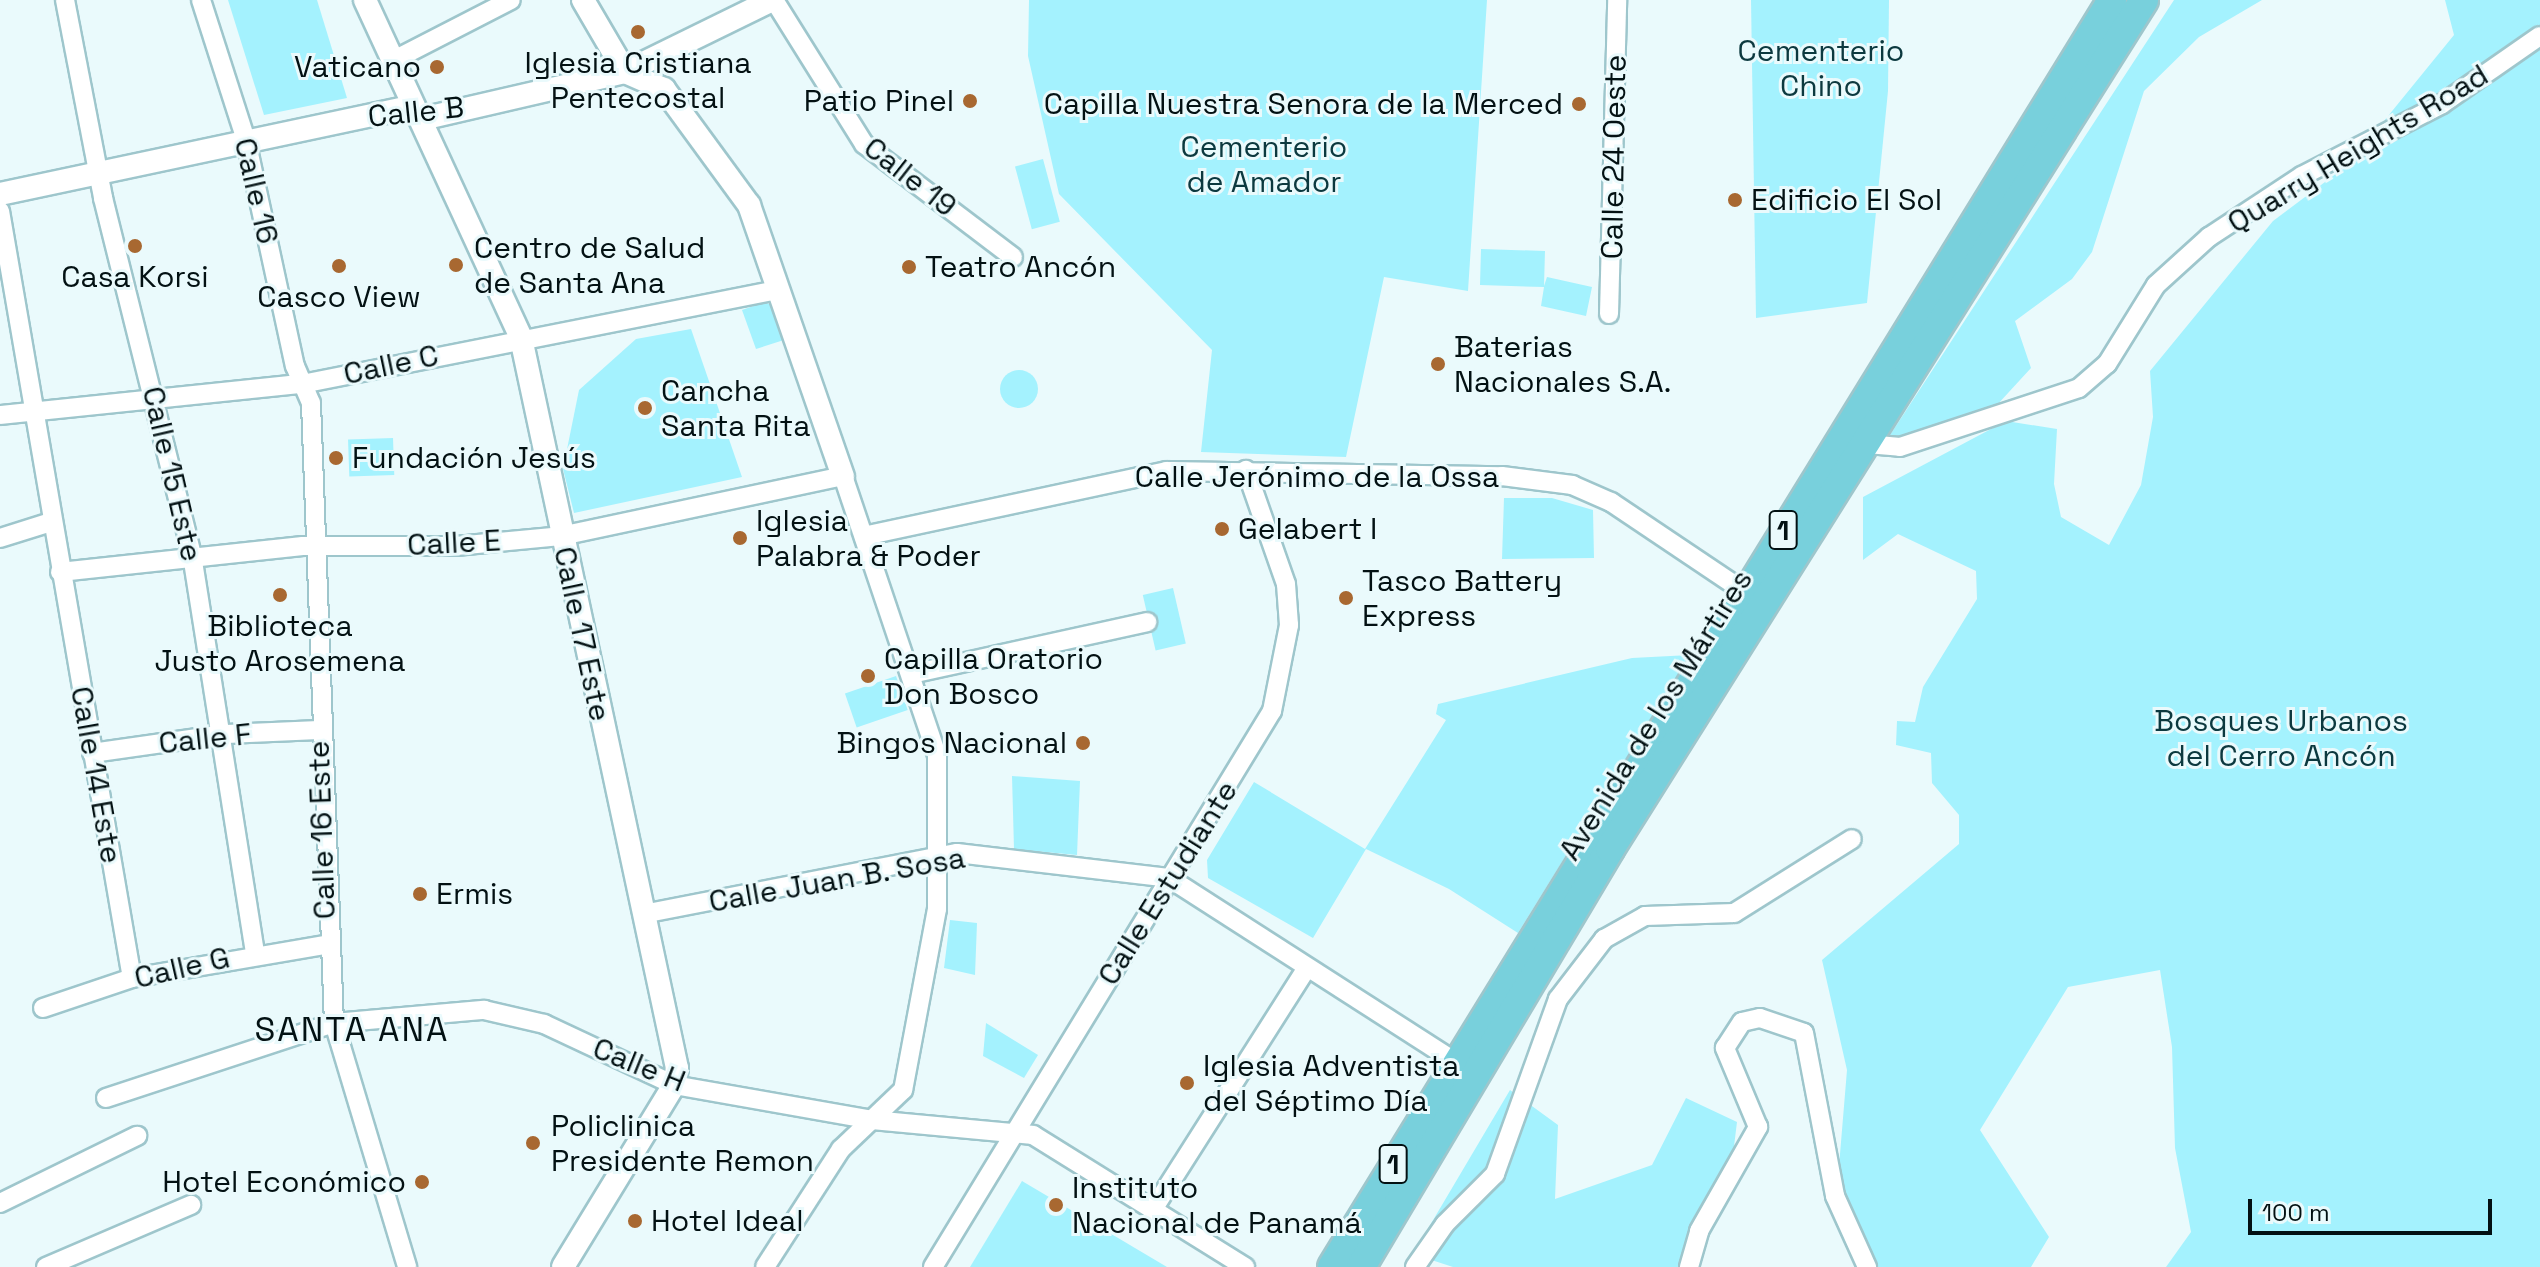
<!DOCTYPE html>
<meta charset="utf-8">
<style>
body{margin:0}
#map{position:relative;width:2540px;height:1267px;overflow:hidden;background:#eafafc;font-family:"Space Grotesk",sans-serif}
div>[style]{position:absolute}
.green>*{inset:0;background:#a4f2fe;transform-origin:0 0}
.round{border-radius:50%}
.roads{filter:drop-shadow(2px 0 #9ec6cc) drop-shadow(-2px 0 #9ec6cc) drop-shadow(0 2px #9ec6cc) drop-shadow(0 -2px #9ec6cc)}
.minor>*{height:18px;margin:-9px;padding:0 9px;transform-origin:9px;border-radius:9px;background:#fff}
.tertiary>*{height:22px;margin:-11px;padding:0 11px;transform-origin:11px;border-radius:11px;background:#fff}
.trunk>*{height:28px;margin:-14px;padding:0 14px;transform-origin:14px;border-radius:14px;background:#78d0dc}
.dots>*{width:22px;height:22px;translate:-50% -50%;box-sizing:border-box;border:4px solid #eafafc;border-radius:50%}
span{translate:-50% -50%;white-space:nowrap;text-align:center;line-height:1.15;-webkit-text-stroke:6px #eafafc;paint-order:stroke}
.shield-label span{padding:2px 6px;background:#eafafc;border:2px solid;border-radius:6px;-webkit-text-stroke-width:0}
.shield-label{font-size:28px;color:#031113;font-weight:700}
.park-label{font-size:30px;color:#0c393f}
.poi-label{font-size:30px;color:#031113}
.right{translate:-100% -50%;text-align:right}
.left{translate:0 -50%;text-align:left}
.street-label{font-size:30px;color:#031113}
.quarter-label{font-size:34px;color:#031113;letter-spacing:2px}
.scale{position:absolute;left:2248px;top:1199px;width:244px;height:36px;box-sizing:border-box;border:4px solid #031113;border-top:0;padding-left:10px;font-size:24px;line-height:28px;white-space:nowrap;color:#031113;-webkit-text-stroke:6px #eafafc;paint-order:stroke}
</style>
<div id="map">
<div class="green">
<i style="clip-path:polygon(228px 0,317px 0,347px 98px,264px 115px)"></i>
<i style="clip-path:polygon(1029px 0,1487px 0,1468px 291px,1384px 277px,1346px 457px,1201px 452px,1212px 350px,1059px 194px,1028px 56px)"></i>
<i style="clip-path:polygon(1751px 0,1889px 0,1888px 91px,1867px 303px,1756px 318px)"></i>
<i style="clip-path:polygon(2174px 0,2262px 0,2199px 37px,2144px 91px,2092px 252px,2072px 279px,2015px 321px,2031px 368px,1997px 405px,1877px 455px)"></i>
<i style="clip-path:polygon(2445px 0,2540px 0,2540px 1267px,2166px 1267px,2191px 1232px,2175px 1148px,2172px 1047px,2160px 970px,2068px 987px,1980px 1130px,2049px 1237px,2031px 1267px,1876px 1267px,1837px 1190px,1847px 1070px,1822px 960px,1959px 844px,1959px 815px,1932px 783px,1931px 753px,1896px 745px,1897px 721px,1915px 722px,1923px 687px,1977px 599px,1976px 571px,1898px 534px,1863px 560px,1863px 497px,2006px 421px,2057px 429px,2054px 484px,2061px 517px,2109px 545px,2141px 485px,2153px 417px,2150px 371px,2273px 221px,2349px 164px,2454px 35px)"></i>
<i style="left:1043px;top:159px;width:65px;height:29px;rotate:75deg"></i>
<i style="clip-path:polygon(1481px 249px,1545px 251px,1544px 286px,1547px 277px,1592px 287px,1586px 316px,1541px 306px,1544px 287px,1480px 285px)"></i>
<i style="clip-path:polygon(765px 302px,775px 307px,787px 339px,756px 349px,742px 310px)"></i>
<i style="clip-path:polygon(691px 329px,742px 477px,574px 513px,563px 469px,579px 390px,636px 339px)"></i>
<i class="round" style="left:1000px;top:370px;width:38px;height:38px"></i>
<i style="left:393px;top:438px;width:37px;height:45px;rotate:88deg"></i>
<i style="clip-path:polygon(1504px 498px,1552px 498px,1593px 510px,1594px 558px,1502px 559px)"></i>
<i style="left:1173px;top:588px;width:57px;height:31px;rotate:77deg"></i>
<i style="clip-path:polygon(1690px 655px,1518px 933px,1449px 889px,1366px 849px,1313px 938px,1208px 878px,1207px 860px,1254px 782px,1365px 849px,1446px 720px,1436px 714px,1438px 704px,1632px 658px)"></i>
<i style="left:896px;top:676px;width:36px;height:54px;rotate:71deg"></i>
<i style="clip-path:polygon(1012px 776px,1080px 781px,1077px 855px,1014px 849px)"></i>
<i style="clip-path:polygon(950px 920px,977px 923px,975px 975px,944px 968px)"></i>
<i style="clip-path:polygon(986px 1023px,1038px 1055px,1024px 1078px,983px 1056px)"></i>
<i style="clip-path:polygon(1510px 1090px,1558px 1125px,1555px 1199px,1652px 1165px,1686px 1098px,1737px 1122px,1730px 1179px,1693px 1249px,1701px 1267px,1453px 1267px,1413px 1254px)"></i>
<i style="clip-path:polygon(1022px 1181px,1167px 1267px,970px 1267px)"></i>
</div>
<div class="roads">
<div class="minor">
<i style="left:65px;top:0;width:202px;rotate:79.1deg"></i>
<i style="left:103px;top:198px;width:368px;rotate:76deg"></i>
<i style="left:192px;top:555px;width:402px;rotate:81deg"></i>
<i style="left:201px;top:0;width:147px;rotate:72.2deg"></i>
<i style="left:246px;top:140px;width:231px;rotate:77.8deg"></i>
<i style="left:295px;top:366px;width:40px;rotate:66.6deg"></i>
<i style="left:311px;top:403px;width:620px;rotate:87.88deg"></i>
<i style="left:334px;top:1023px;width:255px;rotate:73.3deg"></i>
<i style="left:774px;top:0;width:170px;rotate:58deg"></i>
<i style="left:864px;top:144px;width:187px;rotate:37.2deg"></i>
<i style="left:396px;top:59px;width:129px;rotate:-27.2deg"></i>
<i style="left:0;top:211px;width:778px;rotate:80.24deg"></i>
<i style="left:1609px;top:314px;width:314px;rotate:-88.5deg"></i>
<i style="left:0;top:415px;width:304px;rotate:-5.9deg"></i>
<i style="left:302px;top:384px;width:485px;rotate:-11.2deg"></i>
<i style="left:1867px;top:444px;width:33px;rotate:5deg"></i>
<i style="left:1900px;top:447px;width:188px;rotate:-18.2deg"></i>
<i style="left:2079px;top:388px;width:37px;rotate:-41deg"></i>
<i style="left:2107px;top:364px;width:93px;rotate:-58.2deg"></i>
<i style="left:2156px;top:285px;width:72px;rotate:-42.2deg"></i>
<i style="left:2209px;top:237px;width:111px;rotate:-33.3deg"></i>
<i style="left:2302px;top:176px;width:157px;rotate:-27.2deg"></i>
<i style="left:2442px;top:104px;width:119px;rotate:-34.8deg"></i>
<i style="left:864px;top:536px;width:309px;rotate:-12.1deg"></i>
<i style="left:1166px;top:471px;width:336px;rotate:0.9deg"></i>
<i style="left:1502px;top:476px;width:71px;rotate:7.3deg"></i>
<i style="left:1572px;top:485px;width:43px;rotate:23.6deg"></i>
<i style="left:1611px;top:502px;width:161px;rotate:33.9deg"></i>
<i style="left:0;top:538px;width:53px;rotate:-17.4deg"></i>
<i style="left:60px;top:572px;width:244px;rotate:-6.1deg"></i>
<i style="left:303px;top:546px;width:153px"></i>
<i style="left:456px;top:546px;width:105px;rotate:-5.4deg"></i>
<i style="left:561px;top:536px;width:288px;rotate:-12deg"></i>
<i style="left:843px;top:476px;width:294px;rotate:71.4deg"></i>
<i style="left:937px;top:755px;width:154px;rotate:90deg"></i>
<i style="left:937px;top:909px;width:184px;rotate:100.6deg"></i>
<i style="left:903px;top:1090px;width:86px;rotate:136.4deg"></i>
<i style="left:841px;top:1149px;width:140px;rotate:122.8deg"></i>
<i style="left:911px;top:674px;width:242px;rotate:-12.4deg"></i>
<i style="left:92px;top:753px;width:135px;rotate:-8.1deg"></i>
<i style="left:226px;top:734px;width:93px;rotate:-2.5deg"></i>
<i style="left:643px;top:914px;width:320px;rotate:-11deg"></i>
<i style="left:957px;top:853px;width:213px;rotate:6.7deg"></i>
<i style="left:1169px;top:878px;width:341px;rotate:32.7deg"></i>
<i style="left:43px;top:1008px;width:94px;rotate:-18.6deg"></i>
<i style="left:132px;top:978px;width:196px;rotate:-9.7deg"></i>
<i style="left:106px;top:1098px;width:240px;rotate:-18.2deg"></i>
<i style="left:334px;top:1023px;width:151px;rotate:-5deg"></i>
<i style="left:484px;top:1010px;width:62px;rotate:13.1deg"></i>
<i style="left:544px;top:1024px;width:144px;rotate:25.1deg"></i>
<i style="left:674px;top:1085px;width:201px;rotate:10deg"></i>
<i style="left:872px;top:1120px;width:162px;rotate:5.3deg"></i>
<i style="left:1033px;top:1135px;width:250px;rotate:31.9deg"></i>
<i style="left:0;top:1203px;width:153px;rotate:-26.1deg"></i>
<i style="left:1152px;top:1211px;width:287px;rotate:-57.5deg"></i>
<i style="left:46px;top:1267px;width:158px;rotate:-23.2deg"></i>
<i style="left:933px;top:1267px;width:651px;rotate:-58.63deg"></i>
<i style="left:1272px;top:711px;width:88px;rotate:-78.8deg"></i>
<i style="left:1289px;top:625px;width:41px;rotate:-94.2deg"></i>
<i style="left:1286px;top:584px;width:121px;rotate:-109.3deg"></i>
<i style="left:1415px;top:1267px;width:52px;rotate:-55.1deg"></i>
<i style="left:1445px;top:1224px;width:71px;rotate:-45deg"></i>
<i style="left:1495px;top:1174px;width:186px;rotate:-70.2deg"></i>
<i style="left:1558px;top:999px;width:76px;rotate:-52.5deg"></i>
<i style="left:1604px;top:939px;width:47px;rotate:-29.3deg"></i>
<i style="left:1645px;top:916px;width:89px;rotate:-1.9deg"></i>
<i style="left:1734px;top:913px;width:139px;rotate:-32.1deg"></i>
<i style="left:1689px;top:1267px;width:37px;rotate:-74deg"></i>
<i style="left:1699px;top:1231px;width:120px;rotate:-60.4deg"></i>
<i style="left:1758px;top:1127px;width:86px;rotate:-112.7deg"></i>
<i style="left:1725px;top:1048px;width:31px;rotate:-57deg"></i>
<i style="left:1742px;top:1022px;width:18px;rotate:-13deg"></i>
<i style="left:1760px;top:1018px;width:46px;rotate:18.8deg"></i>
<i style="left:1804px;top:1033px;width:166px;rotate:79.2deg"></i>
<i style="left:1835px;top:1196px;width:78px;rotate:65.7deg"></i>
</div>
<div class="tertiary">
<i style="left:365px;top:0;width:372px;rotate:65.2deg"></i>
<i style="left:521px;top:338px;width:746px;rotate:77.94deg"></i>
<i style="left:677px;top:1068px;width:17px;rotate:100deg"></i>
<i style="left:674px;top:1085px;width:213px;rotate:121.4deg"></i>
<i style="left:583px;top:0;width:83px;rotate:59.7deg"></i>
<i style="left:625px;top:72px;width:43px;rotate:23.6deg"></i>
<i style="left:664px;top:89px;width:144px;rotate:53.8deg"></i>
<i style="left:749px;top:205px;width:287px;rotate:70.9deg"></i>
<i style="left:0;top:194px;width:414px;rotate:-12deg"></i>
<i style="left:405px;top:108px;width:23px;rotate:25deg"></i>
<i style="left:426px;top:118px;width:204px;rotate:-13deg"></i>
<i style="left:625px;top:72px;width:164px;rotate:-26.1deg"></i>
</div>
<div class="trunk">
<i style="left:1332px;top:1267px;width:1488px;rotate:-58.38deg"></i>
<i style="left:1361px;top:1267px;width:487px;rotate:-59.2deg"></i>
<i style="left:1610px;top:849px;width:1003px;rotate:-57.83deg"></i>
</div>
</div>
<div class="dots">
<i style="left:638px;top:32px;background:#a86831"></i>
<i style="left:437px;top:67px;background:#a86831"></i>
<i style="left:970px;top:101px;background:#a86831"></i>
<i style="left:1579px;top:104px;background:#a86831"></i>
<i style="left:1735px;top:200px;background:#a86831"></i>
<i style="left:135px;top:246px;background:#a86831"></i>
<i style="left:456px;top:265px;background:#a86831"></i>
<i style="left:339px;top:266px;background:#a86831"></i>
<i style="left:909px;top:267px;background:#a86831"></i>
<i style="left:1438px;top:364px;background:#a86831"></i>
<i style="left:645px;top:408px;background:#a86831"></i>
<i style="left:336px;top:458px;background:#a86831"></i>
<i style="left:1222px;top:529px;background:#a86831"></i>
<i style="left:740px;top:538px;background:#a86831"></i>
<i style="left:280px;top:595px;background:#a86831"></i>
<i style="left:1346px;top:598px;background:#a86831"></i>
<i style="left:868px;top:676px;background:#a86831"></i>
<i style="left:1083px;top:743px;background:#a86831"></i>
<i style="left:420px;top:894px;background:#a86831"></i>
<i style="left:1187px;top:1083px;background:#a86831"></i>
<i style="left:533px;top:1143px;background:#a86831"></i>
<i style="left:422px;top:1182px;background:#a86831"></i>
<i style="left:1056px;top:1205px;background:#a86831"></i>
<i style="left:635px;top:1221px;background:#a86831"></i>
</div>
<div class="shield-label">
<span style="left:1783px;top:530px">1</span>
<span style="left:1393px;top:1164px">1</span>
</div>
<div class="park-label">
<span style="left:1821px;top:68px">Cementerio<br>Chino</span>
<span style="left:1264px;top:164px">Cementerio<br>de Amador</span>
<span style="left:2281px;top:738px">Bosques Urbanos<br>del Cerro Ancón</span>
</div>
<div class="poi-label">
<span style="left:638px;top:80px">Iglesia Cristiana<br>Pentecostal</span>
<span class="right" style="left:421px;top:67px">Vaticano</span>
<span class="right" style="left:954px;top:101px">Patio Pinel</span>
<span class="right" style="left:1563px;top:104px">Capilla Nuestra Senora de la Merced</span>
<span class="left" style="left:1751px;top:200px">Edificio El Sol</span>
<span class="left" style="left:474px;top:265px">Centro de Salud<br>de Santa Ana</span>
<span class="left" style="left:925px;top:267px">Teatro Ancón</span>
<span style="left:135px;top:277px">Casa Korsi</span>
<span style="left:339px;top:297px">Casco View</span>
<span class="left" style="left:1454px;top:364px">Baterias<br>Nacionales S.A.</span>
<span class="left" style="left:661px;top:408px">Cancha<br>Santa Rita</span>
<span class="left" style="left:352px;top:458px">Fundación Jesús</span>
<span class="left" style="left:756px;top:538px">Iglesia<br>Palabra &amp; Poder</span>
<span class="left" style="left:1238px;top:529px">Gelabert I</span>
<span class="left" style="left:1362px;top:598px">Tasco Battery<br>Express</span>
<span style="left:280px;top:643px">Biblioteca<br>Justo Arosemena</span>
<span class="left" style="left:884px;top:676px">Capilla Oratorio<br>Don Bosco</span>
<span class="right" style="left:1067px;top:743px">Bingos Nacional</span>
<span class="left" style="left:436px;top:894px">Ermis</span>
<span class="left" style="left:1203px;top:1083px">Iglesia Adventista<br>del Séptimo Día</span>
<span class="left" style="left:551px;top:1143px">Policlinica<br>Presidente Remon</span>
<span class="right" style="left:406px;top:1182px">Hotel Económico</span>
<span class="left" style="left:1072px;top:1205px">Instituto<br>Nacional de Panamá</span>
<span class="left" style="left:651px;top:1221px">Hotel Ideal</span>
</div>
<div class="street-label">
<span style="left:416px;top:112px;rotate:-6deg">Calle B</span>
<span style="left:2358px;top:149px;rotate:-31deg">Quarry Heights Road</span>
<span style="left:1614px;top:157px;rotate:-89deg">Calle 24 Oeste</span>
<span style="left:910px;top:177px;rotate:38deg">Calle 19</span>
<span style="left:256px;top:191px;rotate:77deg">Calle 16</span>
<span style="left:391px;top:365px;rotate:-12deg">Calle C</span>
<span style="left:172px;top:474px;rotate:77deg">Calle 15 Este</span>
<span style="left:1317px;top:477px">Calle Jerónimo de la Ossa</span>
<span style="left:454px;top:543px;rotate:-3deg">Calle E</span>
<span style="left:582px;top:634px;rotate:78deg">Calle 17 Este</span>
<span style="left:1656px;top:715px;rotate:-58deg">Avenida de los Mártires</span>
<span style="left:205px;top:739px;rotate:-6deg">Calle F</span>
<span style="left:96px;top:775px;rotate:80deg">Calle 14 Este</span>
<span style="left:322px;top:830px;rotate:-92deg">Calle 16 Este</span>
<span style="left:837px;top:880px;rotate:-10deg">Calle Juan B. Sosa</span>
<span style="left:1168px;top:883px;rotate:-58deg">Calle Estudiante</span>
<span style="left:182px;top:968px;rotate:-13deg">Calle G</span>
<span style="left:639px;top:1065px;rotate:22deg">Calle H</span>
</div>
<div class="quarter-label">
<span style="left:352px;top:1030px">SANTA ANA</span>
</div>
<div class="scale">100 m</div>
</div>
